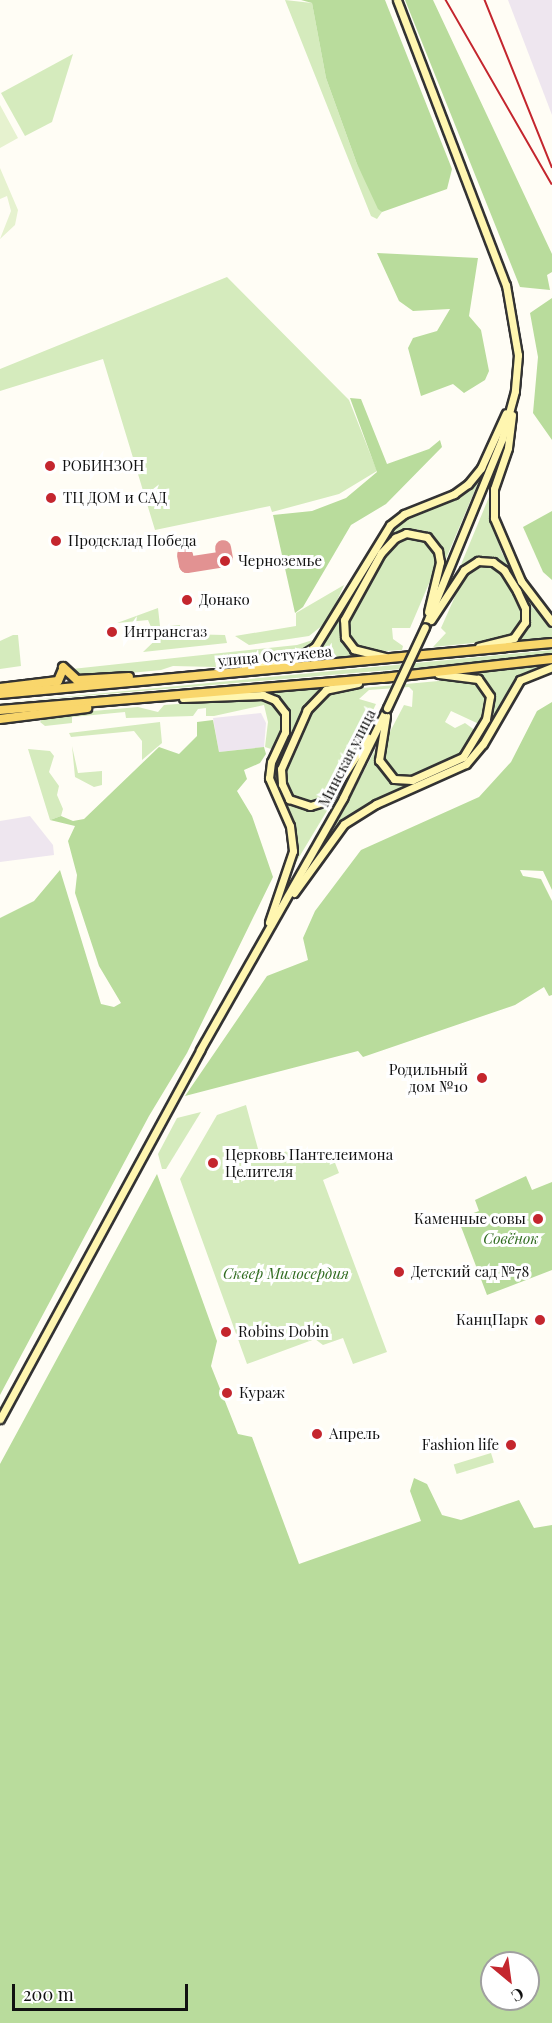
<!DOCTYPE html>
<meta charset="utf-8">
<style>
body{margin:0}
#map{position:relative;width:552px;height:2023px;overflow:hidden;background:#fffdf5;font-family:"Playfair Display",serif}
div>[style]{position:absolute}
.industrial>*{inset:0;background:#eee6ef}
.green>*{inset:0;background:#d5ebbd;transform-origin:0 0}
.forest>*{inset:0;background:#b9dc9c}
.pitch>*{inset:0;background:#e6f2cf}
.taxiway>*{height:16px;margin:-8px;padding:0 8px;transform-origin:8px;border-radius:8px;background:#e29292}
.roads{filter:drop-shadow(2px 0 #333) drop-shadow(-2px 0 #333) drop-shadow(0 2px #333) drop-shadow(0 -2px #333)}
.secondary>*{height:7px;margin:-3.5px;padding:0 3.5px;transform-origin:3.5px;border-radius:3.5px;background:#fff6b0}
.primary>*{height:8px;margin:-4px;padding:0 4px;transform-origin:4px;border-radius:4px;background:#f9d66b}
.rail>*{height:1.5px;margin:-0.75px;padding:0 0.75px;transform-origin:0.75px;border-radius:0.75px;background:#c4262e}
.bridges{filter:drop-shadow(2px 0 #333) drop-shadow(-2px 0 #333) drop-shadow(0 2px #333) drop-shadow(0 -2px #333)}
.secondary-bridge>*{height:7px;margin:-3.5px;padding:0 3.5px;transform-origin:3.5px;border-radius:3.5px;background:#fff6b0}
.dots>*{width:16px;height:16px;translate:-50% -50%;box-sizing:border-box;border:3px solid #fff;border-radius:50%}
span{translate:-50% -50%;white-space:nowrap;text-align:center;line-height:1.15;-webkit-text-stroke:6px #fff;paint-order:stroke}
.poi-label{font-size:15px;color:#111}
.left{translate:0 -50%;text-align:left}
.right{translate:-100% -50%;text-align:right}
.street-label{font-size:15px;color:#111}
.park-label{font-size:15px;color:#2f6b1f;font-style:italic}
.north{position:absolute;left:480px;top:1951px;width:60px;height:60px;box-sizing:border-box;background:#fff;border:2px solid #a0a0a0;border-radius:50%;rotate:151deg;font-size:16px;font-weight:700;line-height:24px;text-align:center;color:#111}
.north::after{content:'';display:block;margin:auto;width:21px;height:27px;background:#c4262e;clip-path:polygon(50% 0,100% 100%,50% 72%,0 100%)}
.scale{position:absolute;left:12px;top:1984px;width:176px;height:27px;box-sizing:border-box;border:3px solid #111;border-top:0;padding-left:8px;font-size:18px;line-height:21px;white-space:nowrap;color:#111;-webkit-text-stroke:4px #fff;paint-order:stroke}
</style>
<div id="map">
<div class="industrial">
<i style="clip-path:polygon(508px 0,552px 0,552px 115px)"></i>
<i style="clip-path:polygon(261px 713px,266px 723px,264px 747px,219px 752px,213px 718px)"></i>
<i style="clip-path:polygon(30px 816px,53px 845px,54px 855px,0 862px,0 821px)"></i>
</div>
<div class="green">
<i style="clip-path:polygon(285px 0,312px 3px,326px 78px,357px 164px,382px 212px,377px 219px,371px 216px)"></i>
<i style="clip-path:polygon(73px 54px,52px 122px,25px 136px,1px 93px)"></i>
<i style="clip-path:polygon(227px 277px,349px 400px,377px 471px,339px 494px,272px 512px,270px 506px,155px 530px,103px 359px,0 391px,0 369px)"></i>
<i style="clip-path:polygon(481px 476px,445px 561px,437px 542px,417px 529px,401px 530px,382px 546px,341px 620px,346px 645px,367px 657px,298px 662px,324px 640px,392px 527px,406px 517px,459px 495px)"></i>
<i style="clip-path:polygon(489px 497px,491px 521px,502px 553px,533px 608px,552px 626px,552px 639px,514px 642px,525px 630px,529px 613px,504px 566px,481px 558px,460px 567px)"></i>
<i style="clip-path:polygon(407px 536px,425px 539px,433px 548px,436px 567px,410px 628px,392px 628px,393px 639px,403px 646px,402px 650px,371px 652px,356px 647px,347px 634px,349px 613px,389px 548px)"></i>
<i style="clip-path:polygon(483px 565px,499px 571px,516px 597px,522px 619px,517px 632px,504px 640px,433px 647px,446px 633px,441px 628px,461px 583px,467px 573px)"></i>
<i style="clip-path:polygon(344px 585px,328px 621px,309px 636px,249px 645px,235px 636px,296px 626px,296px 613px)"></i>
<i style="clip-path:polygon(158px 608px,160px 626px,150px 636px,141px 628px,151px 627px,148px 620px,117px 623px)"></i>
<i style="clip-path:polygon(180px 625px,181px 634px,225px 635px,227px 643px,143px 652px,170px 626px)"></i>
<i style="clip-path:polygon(13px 635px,18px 635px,21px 666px,0 669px,0 641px)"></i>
<i style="clip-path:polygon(319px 638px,311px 647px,280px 660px,231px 665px,230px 657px,215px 658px,216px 667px,173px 666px,161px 670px,79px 678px,71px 673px,72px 669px,297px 645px)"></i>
<i style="clip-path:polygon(552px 650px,552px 654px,425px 667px,0 703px)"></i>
<i style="clip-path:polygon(540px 666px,513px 684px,478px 748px,463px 763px,362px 809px,332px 832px,375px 750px,383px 775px,401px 784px,454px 766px,470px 755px,494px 706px,485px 680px,470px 673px)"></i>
<i style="clip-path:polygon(460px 679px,478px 684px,487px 697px,485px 713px,479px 724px,451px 711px,445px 722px,455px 728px,465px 723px,476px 731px,457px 757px,410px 777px,396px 777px,384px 764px,383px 745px,404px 705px,412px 707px,413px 691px,409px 687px,369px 690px,359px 699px,376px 704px,340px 779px,325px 798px,309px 804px,291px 795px,284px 773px,288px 756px,315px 704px,330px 691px)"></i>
<i style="clip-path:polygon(326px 687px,309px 701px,278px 769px,280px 790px,291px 805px,316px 809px,334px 799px,292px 869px,295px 835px,272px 780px,290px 717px,281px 701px,265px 692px)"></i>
<i style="clip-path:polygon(260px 698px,276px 705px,283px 716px,283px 731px,274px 750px,265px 747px,268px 722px,264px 705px,214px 716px,206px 716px,206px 708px,198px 709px,193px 716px,126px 718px,125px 712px,72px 717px,72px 723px,45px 726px,40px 722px,44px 717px,71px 713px,138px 707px,158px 712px,164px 705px)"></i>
<i style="clip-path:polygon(160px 722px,162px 743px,142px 760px,142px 741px,134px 731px,71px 737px,69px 733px)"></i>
<i style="clip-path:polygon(72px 746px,78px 773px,102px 771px,102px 785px,94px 787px,75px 777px)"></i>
<i style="clip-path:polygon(28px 749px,50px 751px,54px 756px,49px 772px,59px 786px,57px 795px,63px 809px,61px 816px,50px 820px)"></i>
<i style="clip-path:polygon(246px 1105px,261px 1160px,299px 1147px,303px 1160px,330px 1150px,339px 1173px,323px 1180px,387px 1352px,353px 1364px,343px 1338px,323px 1345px,315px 1339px,247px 1364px,180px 1179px,217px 1115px)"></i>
<i style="clip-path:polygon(201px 1112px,166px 1169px,162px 1169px,158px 1154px,177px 1118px)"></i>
<i style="left:491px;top:1453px;width:10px;height:39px;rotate:73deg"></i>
</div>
<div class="forest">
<i style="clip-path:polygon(301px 0,385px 0,452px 169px,447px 189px,382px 212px,378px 209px,357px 164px,326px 78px,312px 3px)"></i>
<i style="clip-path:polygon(405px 0,433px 0,552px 254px,552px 272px,547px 275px,550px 290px,520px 287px)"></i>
<i style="clip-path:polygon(377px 253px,478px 258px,469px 316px,481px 330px,489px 371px,485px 380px,464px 393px,453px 384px,421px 396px,408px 348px,413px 338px,437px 331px,450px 309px,413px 311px,399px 301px)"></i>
<i style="clip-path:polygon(552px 298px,552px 440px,533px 413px,538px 357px,530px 313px)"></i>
<i style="clip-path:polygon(350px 398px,361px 399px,387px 464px,429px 449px,440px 440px,442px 447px,386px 504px,351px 525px,303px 607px,295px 613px,273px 515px,312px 511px,346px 498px,377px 472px)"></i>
<i style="clip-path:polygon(552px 511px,552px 580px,543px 572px,523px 527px)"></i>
<i style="clip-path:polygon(552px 702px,552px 890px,543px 871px,520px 870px,523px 876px,541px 879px,552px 901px,552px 995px,549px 996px,544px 987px,515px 1005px,363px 1057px,358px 1051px,185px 1096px,267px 976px,308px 960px,303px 938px,315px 911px,361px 850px,479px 797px,511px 762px,537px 711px)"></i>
<i style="clip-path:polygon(213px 720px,219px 752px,264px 747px,266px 754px,260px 763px,244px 770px,247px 779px,237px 791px,252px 816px,273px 877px,187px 1053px,149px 1116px,0 1395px,0 918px,34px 901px,60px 870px,101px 1004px,114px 1007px,121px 1003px,99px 966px,75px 893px,77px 875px,68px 841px,75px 826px,50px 820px,61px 816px,73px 821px,84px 819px,159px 747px,179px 754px,197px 736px,197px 722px)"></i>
<i style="clip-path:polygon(evenodd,157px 1174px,217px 1341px,211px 1366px,238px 1434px,252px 1437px,299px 1564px,421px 1521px,410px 1491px,414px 1478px,427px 1484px,442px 1515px,461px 1520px,519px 1500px,534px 1528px,552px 1525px,552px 2023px,0 2023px,0 1464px,157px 1174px,492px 1963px,528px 1963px,528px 1999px,492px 1999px,492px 1963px)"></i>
<i style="clip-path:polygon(526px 1176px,532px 1190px,552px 1182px,552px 1270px,487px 1295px,460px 1224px,464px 1222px,462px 1217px,479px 1211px,475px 1200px)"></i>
</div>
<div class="pitch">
<i style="clip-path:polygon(0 105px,18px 138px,0 148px)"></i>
<i style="clip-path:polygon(0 168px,18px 210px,15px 225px,0 239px,11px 211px,7px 196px,0 199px)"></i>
</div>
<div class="taxiway">
<i style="left:185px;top:555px;width:10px;rotate:79deg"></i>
<i style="left:187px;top:565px;width:38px;rotate:-9deg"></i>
<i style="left:225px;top:559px;width:11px;rotate:-100deg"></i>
</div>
<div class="roads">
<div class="secondary">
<i style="left:397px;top:0;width:305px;rotate:69.1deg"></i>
<i style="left:506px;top:285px;width:71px;rotate:80.3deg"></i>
<i style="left:518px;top:355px;width:36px;rotate:95deg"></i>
<i style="left:515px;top:391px;width:50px;rotate:105.2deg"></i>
<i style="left:502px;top:439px;width:203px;rotate:112.3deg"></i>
<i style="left:512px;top:415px;width:33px;rotate:97deg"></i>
<i style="left:508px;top:448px;width:43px;rotate:108.9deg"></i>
<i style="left:494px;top:489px;width:29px;rotate:90deg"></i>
<i style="left:494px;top:518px;width:69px;rotate:66.8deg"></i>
<i style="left:521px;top:581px;width:51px;rotate:52.9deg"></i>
<i style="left:431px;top:620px;width:60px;rotate:-56.6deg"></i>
<i style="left:464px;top:570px;width:17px;rotate:-33deg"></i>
<i style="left:478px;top:561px;width:15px;rotate:4deg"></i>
<i style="left:493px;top:562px;width:14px;rotate:36deg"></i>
<i style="left:504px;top:570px;width:25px;rotate:58deg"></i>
<i style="left:517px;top:591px;width:19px;rotate:65deg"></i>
<i style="left:525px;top:608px;width:14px;rotate:90deg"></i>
<i style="left:525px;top:622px;width:19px;rotate:125deg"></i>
<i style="left:514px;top:638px;width:36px;rotate:166deg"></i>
<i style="left:385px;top:657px;width:32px;rotate:-166deg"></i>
<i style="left:354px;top:649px;width:15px;rotate:-127deg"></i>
<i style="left:345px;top:637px;width:17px;rotate:-93deg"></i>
<i style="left:344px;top:620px;width:77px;rotate:-61.1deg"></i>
<i style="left:381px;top:553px;width:21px;rotate:-47deg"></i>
<i style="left:395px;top:538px;width:12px;rotate:-24deg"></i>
<i style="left:406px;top:533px;width:21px;rotate:11deg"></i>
<i style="left:427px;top:537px;width:18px;rotate:52deg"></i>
<i style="left:438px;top:551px;width:11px;rotate:80deg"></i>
<i style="left:440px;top:562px;width:51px;rotate:103.5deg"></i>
<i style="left:245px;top:668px;width:50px;rotate:-9.3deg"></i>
<i style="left:294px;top:660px;width:25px;rotate:-32deg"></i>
<i style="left:315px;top:647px;width:143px;rotate:-58.4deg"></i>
<i style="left:390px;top:525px;width:18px;rotate:-38deg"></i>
<i style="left:404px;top:514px;width:54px;rotate:-21.8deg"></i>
<i style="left:454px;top:494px;width:17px;rotate:-36deg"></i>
<i style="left:468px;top:484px;width:21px;rotate:-51deg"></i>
<i style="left:481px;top:468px;width:60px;rotate:-65.6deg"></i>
<i style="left:358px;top:683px;width:33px;rotate:168deg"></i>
<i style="left:326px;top:690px;width:28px;rotate:134deg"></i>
<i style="left:307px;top:710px;width:64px;rotate:113.8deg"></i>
<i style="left:281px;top:769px;width:15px;rotate:86deg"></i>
<i style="left:282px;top:784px;width:17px;rotate:65deg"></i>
<i style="left:289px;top:799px;width:22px;rotate:18deg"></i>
<i style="left:310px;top:806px;width:17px;rotate:-17deg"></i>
<i style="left:326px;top:801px;width:76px;rotate:-56.3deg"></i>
<i style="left:183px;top:698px;width:80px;rotate:-2.1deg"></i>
<i style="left:263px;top:695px;width:13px;rotate:23deg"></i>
<i style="left:275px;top:700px;width:16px;rotate:52deg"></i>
<i style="left:285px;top:713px;width:19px;rotate:90deg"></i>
<i style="left:285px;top:732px;width:33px;rotate:115deg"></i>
<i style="left:271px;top:762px;width:16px;rotate:97deg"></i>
<i style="left:269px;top:778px;width:52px;rotate:66.4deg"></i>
<i style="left:290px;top:826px;width:25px;rotate:83deg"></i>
<i style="left:293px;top:851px;width:75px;rotate:108.7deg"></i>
<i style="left:386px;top:716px;width:45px;rotate:99deg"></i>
<i style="left:379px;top:760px;width:24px;rotate:52deg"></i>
<i style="left:394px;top:779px;width:18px;rotate:3deg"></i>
<i style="left:412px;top:780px;width:56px;rotate:-24.3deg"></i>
<i style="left:463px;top:757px;width:44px;rotate:-58.8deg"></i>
<i style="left:486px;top:719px;width:23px;rotate:-80deg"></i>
<i style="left:490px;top:696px;width:21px;rotate:-125deg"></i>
<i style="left:478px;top:679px;width:40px;rotate:-172.9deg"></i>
<i style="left:294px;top:893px;width:85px;rotate:-54.1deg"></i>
<i style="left:344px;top:824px;width:38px;rotate:-32deg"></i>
<i style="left:376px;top:804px;width:98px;rotate:-24deg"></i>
<i style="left:466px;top:764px;width:26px;rotate:-50deg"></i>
<i style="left:483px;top:744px;width:74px;rotate:-60deg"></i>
<i style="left:520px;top:680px;width:35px;rotate:-22deg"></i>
<i style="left:0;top:1419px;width:420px;rotate:-61.5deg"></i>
<i style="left:200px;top:1050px;width:290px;rotate:-60.4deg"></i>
<i style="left:343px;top:798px;width:100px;rotate:-63.9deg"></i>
</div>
<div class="primary">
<i style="left:63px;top:667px;width:19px;rotate:43deg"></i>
<i style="left:77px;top:680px;width:52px;rotate:-3.3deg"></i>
<i style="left:0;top:688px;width:58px;rotate:-6.9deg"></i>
<i style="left:58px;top:681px;width:13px;rotate:-67deg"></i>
<i style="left:0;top:694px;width:554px;rotate:-5.28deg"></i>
<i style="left:0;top:710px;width:384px;rotate:-4.8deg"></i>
<i style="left:383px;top:678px;width:170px;rotate:-6.4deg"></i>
<i style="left:0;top:719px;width:88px;rotate:-7.2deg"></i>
</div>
</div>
<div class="rail">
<i style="left:446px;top:0;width:212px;rotate:60.1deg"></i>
<i style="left:485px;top:0;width:180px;rotate:68.1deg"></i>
</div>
<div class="bridges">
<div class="secondary-bridge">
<i style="left:387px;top:708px;width:89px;rotate:-64.9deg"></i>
</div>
</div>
<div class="dots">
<i style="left:50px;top:466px;background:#c4262e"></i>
<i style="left:51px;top:498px;background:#c4262e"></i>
<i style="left:56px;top:541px;background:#c4262e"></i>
<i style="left:225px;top:561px;background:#c4262e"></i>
<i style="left:187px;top:600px;background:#c4262e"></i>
<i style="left:112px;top:632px;background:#c4262e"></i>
<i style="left:482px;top:1078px;background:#c4262e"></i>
<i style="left:213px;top:1163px;background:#c4262e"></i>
<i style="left:538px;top:1219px;background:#c4262e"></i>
<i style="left:399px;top:1272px;background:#c4262e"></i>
<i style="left:540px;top:1320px;background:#c4262e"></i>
<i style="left:226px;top:1332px;background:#c4262e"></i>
<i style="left:227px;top:1393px;background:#c4262e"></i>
<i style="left:317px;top:1434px;background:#c4262e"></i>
<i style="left:511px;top:1445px;background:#c4262e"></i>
</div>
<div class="poi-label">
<span class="left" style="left:62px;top:466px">РОБИНЗОН</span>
<span class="left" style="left:63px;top:498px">ТЦ ДОМ и САД</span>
<span class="left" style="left:68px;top:541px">Продсклад Победа</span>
<span class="left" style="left:238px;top:561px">Черноземье</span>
<span class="left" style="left:199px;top:600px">Донако</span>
<span class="left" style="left:124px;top:632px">Интрансгаз</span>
<span class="right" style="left:468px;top:1078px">Родильный<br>дом №10</span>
<span class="left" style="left:225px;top:1163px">Церковь Пантелеимона<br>Целителя</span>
<span class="right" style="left:526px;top:1219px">Каменные совы</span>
<span class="left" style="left:411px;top:1272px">Детский сад №78</span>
<span class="right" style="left:528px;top:1320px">КанцПарк</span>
<span class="left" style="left:238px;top:1332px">Robins Dobin</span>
<span class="left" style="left:239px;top:1393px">Кураж</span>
<span class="left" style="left:329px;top:1434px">Апрель</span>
<span class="right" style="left:499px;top:1445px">Fashion life</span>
</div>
<div class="street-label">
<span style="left:275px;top:656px;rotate:-5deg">улица Остужева</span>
<span style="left:347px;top:758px;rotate:-63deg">Минская улица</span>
</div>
<div class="park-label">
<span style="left:511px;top:1239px">Совёнок</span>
<span style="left:286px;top:1274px">Сквер Милосердия</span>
</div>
<div class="north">С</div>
<div class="scale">200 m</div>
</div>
